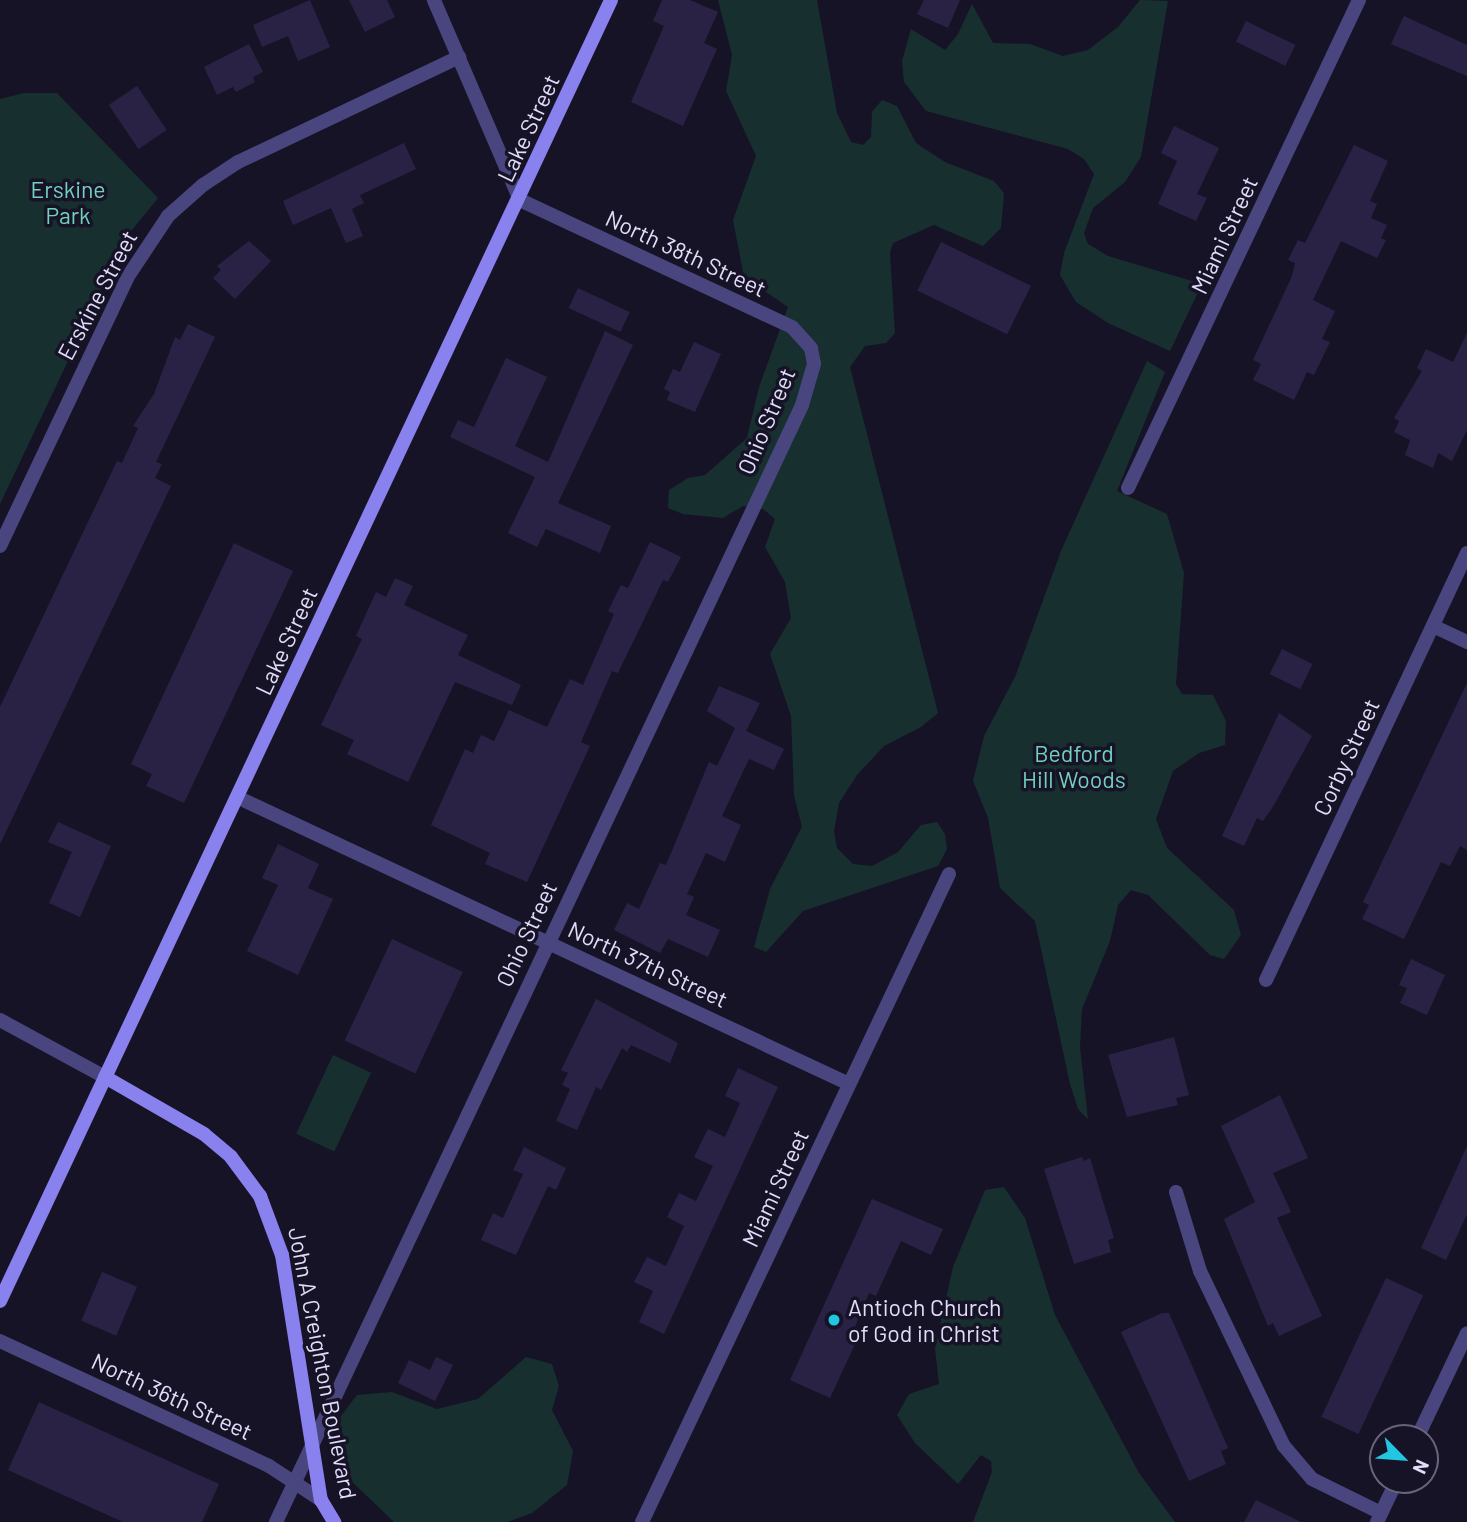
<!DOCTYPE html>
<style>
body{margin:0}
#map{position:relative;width:1467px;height:1522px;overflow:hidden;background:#171326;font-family:Barlow,sans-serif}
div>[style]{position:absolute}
.green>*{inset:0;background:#172f2f;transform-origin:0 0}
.building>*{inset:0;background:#2a2244;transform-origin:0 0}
.street>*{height:14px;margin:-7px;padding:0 7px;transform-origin:7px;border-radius:7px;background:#49457f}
.secondary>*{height:14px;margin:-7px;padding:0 7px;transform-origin:7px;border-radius:7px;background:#8881ee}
.dots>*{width:19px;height:19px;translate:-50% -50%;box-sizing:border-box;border:4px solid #171326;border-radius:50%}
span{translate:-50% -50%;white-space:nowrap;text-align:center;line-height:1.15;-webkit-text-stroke:7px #171326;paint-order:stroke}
.street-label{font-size:23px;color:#e1ddfa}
.park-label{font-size:23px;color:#72d1bd}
.poi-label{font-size:23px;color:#e1ddfa}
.left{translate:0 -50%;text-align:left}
.north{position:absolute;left:1369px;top:1424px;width:70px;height:70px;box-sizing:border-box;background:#171326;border:2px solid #68647b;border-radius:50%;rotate:115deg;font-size:19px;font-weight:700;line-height:28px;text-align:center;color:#e1ddfa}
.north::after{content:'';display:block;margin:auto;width:24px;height:32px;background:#22c6e1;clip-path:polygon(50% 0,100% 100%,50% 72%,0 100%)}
</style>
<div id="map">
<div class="green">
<i style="clip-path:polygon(718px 0,817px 0,837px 113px,851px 142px,863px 145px,871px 137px,872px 112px,882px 100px,897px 106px,916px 143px,945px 162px,994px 181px,1004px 193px,1001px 228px,983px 246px,934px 225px,893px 243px,890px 253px,895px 333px,886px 343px,865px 346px,850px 367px,938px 713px,921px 727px,884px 746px,857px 775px,839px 803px,834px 831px,837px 848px,853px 864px,872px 866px,898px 852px,921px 825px,937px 822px,945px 834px,947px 849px,938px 866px,803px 911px,766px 952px,754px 947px,770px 889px,802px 827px,794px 795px,791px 716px,770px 654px,791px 618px,785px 582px,765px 547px,775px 519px,763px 509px,743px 506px,723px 518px,683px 514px,668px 508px,669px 490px,688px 478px,705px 475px,747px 438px,759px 387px,788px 307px,744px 277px,733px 220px,756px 156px,726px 91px,732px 55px)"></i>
<i style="clip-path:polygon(1140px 0,1168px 1px,1141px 157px,1125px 182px,1093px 208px,1084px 233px,1088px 244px,1108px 256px,1202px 284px,1170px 351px,1108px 323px,1076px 302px,1060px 275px,1064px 253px,1094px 174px,1084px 159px,1068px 149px,926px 111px,904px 82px,902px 61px,911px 29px,945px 50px,958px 34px,972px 4px,993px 43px,1030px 44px,1063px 56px,1088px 50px,1118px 27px)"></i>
<i style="clip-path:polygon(24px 93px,57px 93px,158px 198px,128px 235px,0 504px,0 99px)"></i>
<i style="clip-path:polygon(1147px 361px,1165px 372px,1117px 491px,1167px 514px,1184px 573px,1176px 684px,1182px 694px,1213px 695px,1226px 721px,1225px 745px,1199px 753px,1173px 771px,1156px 819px,1167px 848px,1234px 910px,1241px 935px,1224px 959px,1210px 955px,1148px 895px,1131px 890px,1118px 905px,1110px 941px,1082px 1009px,1080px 1047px,1088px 1119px,1078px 1109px,1070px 1084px,1035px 921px,1000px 888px,988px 818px,973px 781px,984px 736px,1015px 677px,1061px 551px)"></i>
<i style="left:333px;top:1055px;width:42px;height:87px;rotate:25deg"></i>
<i style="clip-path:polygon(1004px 1187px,1025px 1218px,1055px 1315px,1139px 1473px,1175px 1522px,973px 1522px,992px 1472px,991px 1461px,981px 1455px,958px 1484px,915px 1443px,897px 1415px,909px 1394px,939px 1384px,935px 1349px,953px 1267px,985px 1190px)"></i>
<i style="clip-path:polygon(526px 1357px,552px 1364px,559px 1386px,552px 1410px,573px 1451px,567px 1485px,532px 1513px,507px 1522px,394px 1522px,346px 1476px,337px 1441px,341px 1416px,357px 1395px,392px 1392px,437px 1409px,478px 1399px)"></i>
</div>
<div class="building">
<i style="clip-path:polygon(310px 0,330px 47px,298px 61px,288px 36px,262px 47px,253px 25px)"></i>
<i style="clip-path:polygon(349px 0,387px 0,395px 17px,365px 32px)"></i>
<i style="clip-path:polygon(662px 0,690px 0,718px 12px,704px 43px,717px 49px,683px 126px,631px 102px,664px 26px,653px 21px)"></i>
<i style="clip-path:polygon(924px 0,960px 0,948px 28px,917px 14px)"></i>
<i style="clip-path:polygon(1404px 16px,1467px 45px,1467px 76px,1391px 44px)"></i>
<i style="left:1246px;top:21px;width:55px;height:23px;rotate:26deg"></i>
<i style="clip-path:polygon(249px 44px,263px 72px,253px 77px,255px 82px,236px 92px,233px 87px,217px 95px,204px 67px)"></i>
<i style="left:137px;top:86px;width:53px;height:34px;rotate:56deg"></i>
<i style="clip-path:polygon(1174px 126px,1219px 148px,1197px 194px,1207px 198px,1196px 221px,1158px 204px,1177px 161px,1161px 153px)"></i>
<i style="clip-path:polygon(404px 143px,416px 169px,360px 195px,364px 203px,352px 209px,363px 236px,346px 243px,331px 208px,293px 225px,283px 201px)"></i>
<i style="clip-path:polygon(1354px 145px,1388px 161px,1370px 201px,1377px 204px,1371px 218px,1387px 225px,1381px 238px,1386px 240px,1377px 258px,1341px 241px,1313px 300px,1335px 311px,1322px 339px,1330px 342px,1314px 375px,1307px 372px,1294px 400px,1253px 380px,1261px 364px,1253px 360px,1292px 276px,1295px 263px,1288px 260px,1298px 240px,1305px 243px)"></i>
<i style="clip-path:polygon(249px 241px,271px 261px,235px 299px,213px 278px,221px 270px,217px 266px)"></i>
<i style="left:941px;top:242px;width:100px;height:54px;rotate:26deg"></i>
<i style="left:578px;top:288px;width:57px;height:22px;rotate:25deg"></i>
<i style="clip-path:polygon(188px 324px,215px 337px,156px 462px,162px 464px,155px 478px,171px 486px,0 844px,0 707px,117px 461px,122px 463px,138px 428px,133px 426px,154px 394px,175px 337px,180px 340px)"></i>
<i style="clip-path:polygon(605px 331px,633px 345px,558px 503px,611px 526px,600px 553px,546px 529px,537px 547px,508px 533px,535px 477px,450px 437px,458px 420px,474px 427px,506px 358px,547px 377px,515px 446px,548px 462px)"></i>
<i style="clip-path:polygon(1467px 333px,1467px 430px,1452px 461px,1438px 453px,1433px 468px,1405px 455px,1410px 440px,1394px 432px,1399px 421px,1394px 418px,1422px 371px,1417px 368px,1426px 349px,1453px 362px)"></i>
<i style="clip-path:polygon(694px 342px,721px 354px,695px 412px,667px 400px,670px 392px,664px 389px,673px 369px,680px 372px)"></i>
<i style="clip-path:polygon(650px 542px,681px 557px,668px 582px,663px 580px,618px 673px,612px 671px,581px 742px,590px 746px,527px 882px,485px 864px,490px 853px,431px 825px,465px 749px,473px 753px,481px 735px,494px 741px,509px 710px,547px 727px,570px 679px,583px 685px,614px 614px,608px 611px,621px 585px,628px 588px)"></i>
<i style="clip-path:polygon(234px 543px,293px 571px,184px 803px,146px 786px,152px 774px,131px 764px)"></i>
<i style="clip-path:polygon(395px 578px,413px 586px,404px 605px,468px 635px,458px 655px,521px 685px,512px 705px,455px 682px,408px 782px,347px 754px,354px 740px,321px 725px,362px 639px,356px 636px,376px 592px,386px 597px)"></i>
<i style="left:1282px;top:649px;width:34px;height:28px;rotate:26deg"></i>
<i style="clip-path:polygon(1467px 683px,1467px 850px,1460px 846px,1450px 866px,1441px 862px,1404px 939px,1362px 919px,1369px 905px,1363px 902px)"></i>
<i style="clip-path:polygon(719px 686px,760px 703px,746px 731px,784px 749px,774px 770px,749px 759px,722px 816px,741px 825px,725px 862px,706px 853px,687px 894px,694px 897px,686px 915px,720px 930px,708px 957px,668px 939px,660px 953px,614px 930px,627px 903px,639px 909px,660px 863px,666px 865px,709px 762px,717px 766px,735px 728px,707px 711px)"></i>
<i style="clip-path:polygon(1279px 713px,1312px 736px,1274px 805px,1263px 821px,1257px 818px,1244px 846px,1222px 836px)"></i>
<i style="clip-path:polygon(58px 822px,111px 846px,80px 917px,49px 903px,72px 852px,48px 842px)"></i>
<i style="clip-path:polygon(278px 844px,319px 864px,308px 888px,333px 899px,298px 975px,247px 951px,278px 885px,262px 878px)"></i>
<i style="left:392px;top:939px;width:78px;height:112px;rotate:25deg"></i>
<i style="clip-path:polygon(1411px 959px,1445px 975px,1427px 1015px,1400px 1003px,1407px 988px,1399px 985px)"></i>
<i style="clip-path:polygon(596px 999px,678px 1043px,670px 1063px,631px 1045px,627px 1052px,622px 1048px,601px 1090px,596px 1087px,577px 1130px,556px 1121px,570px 1089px,562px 1085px,568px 1073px,561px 1070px)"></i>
<i style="clip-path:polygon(1174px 1037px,1189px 1095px,1176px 1098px,1178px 1105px,1127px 1117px,1108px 1055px)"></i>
<i style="clip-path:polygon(738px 1068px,778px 1087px,664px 1334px,639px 1322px,653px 1291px,634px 1282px,647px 1257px,666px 1266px,684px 1226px,667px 1217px,679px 1193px,696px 1201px,713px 1166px,694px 1157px,708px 1129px,725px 1137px,740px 1103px,725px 1096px)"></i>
<i style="clip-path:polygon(1280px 1095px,1308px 1158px,1273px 1173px,1291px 1212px,1277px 1218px,1322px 1316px,1279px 1336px,1273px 1323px,1268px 1326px,1224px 1219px,1255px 1202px,1221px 1126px)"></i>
<i style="clip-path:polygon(1467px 1146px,1467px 1214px,1446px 1260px,1421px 1248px)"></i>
<i style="clip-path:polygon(524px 1147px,566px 1168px,556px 1190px,548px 1186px,516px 1255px,481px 1240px,493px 1213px,503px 1218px,523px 1174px,513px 1170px)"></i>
<i style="clip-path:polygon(1082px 1157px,1084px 1161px,1090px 1158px,1114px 1238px,1108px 1240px,1111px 1252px,1074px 1264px,1044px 1169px)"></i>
<i style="clip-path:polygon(872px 1199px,943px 1229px,931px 1255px,901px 1241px,876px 1296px,869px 1293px,850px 1339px,856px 1342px,830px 1398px,790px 1380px)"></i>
<i style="left:102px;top:1272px;width:38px;height:53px;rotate:23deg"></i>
<i style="left:1386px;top:1278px;width:41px;height:153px;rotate:25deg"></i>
<i style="clip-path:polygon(1162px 1313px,1169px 1313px,1228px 1448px,1221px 1451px,1226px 1464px,1189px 1481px,1121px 1332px)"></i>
<i style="clip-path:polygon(436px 1357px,453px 1365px,435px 1401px,398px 1383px,409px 1360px,430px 1370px)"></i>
<i style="clip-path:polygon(39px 1402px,219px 1484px,202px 1522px,123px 1522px,8px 1470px)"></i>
<i style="clip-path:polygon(1256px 1500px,1301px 1522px,1244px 1522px)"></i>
</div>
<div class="street">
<i style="left:1128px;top:488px;width:540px;rotate:-64.67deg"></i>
<i style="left:0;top:546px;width:297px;rotate:-64.6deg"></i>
<i style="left:127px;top:278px;width:74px;rotate:-56.5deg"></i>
<i style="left:168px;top:216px;width:47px;rotate:-41.5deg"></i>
<i style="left:203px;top:185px;width:42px;rotate:-33.3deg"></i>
<i style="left:238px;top:162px;width:245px;rotate:-25.4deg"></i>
<i style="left:1433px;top:626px;width:38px;rotate:25deg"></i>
<i style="left:237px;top:797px;width:676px;rotate:25.12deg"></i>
<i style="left:1266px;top:980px;width:472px;rotate:-64.8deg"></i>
<i style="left:0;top:1020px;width:119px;rotate:28.5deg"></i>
<i style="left:1176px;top:1192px;width:83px;rotate:73.1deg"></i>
<i style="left:1200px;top:1271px;width:194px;rotate:64.4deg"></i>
<i style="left:1284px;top:1446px;width:43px;rotate:49.7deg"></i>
<i style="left:1312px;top:1479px;width:77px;rotate:26.2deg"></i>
<i style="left:0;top:1341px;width:297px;rotate:24.9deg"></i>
<i style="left:269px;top:1466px;width:62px;rotate:33.2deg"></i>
<i style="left:1417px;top:1438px;width:116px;rotate:-64.5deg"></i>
<i style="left:276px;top:1522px;width:1235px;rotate:-64.78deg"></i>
<i style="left:802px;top:405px;width:43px;rotate:-73.7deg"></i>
<i style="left:814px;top:364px;width:16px;rotate:-101deg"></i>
<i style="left:811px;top:348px;width:28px;rotate:-132deg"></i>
<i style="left:792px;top:327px;width:300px;rotate:-155deg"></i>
<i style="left:520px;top:200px;width:218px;rotate:-113.3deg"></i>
<i style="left:642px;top:1522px;width:717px;rotate:-64.65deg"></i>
<i style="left:1377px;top:1522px;width:47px;rotate:-64.5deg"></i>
</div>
<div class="secondary">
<i style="left:105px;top:1077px;width:114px;rotate:29.9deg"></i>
<i style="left:204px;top:1134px;width:35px;rotate:40deg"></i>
<i style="left:231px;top:1157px;width:49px;rotate:53.4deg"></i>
<i style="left:260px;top:1196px;width:63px;rotate:69.6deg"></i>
<i style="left:282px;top:1255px;width:248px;rotate:81deg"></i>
<i style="left:321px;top:1500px;width:26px;rotate:59deg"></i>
<i style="left:0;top:1301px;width:1437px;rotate:-64.84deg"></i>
</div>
<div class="dots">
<i style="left:834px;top:1320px;background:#22c6e1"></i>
</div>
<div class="street-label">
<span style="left:528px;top:128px;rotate:-65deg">Lake Street</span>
<span style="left:1224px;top:235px;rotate:-65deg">Miami Street</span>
<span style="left:686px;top:253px;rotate:25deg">North 38th Street</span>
<span style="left:97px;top:295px;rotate:-62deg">Erskine Street</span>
<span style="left:766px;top:421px;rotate:-67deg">Ohio Street</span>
<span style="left:286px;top:641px;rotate:-65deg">Lake Street</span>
<span style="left:1346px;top:757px;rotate:-65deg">Corby Street</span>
<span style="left:526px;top:934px;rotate:-65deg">Ohio Street</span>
<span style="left:648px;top:964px;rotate:25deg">North 37th Street</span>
<span style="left:775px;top:1188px;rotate:-65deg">Miami Street</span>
<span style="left:323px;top:1363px;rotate:79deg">John A Creighton Boulevard</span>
<span style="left:172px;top:1396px;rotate:25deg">North 36th Street</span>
</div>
<div class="park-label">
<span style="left:68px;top:202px">Erskine<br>Park</span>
<span style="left:1074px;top:766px">Bedford<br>Hill Woods</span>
</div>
<div class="poi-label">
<span class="left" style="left:848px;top:1320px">Antioch Church<br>of God in Christ</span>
</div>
<div class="north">N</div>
</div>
